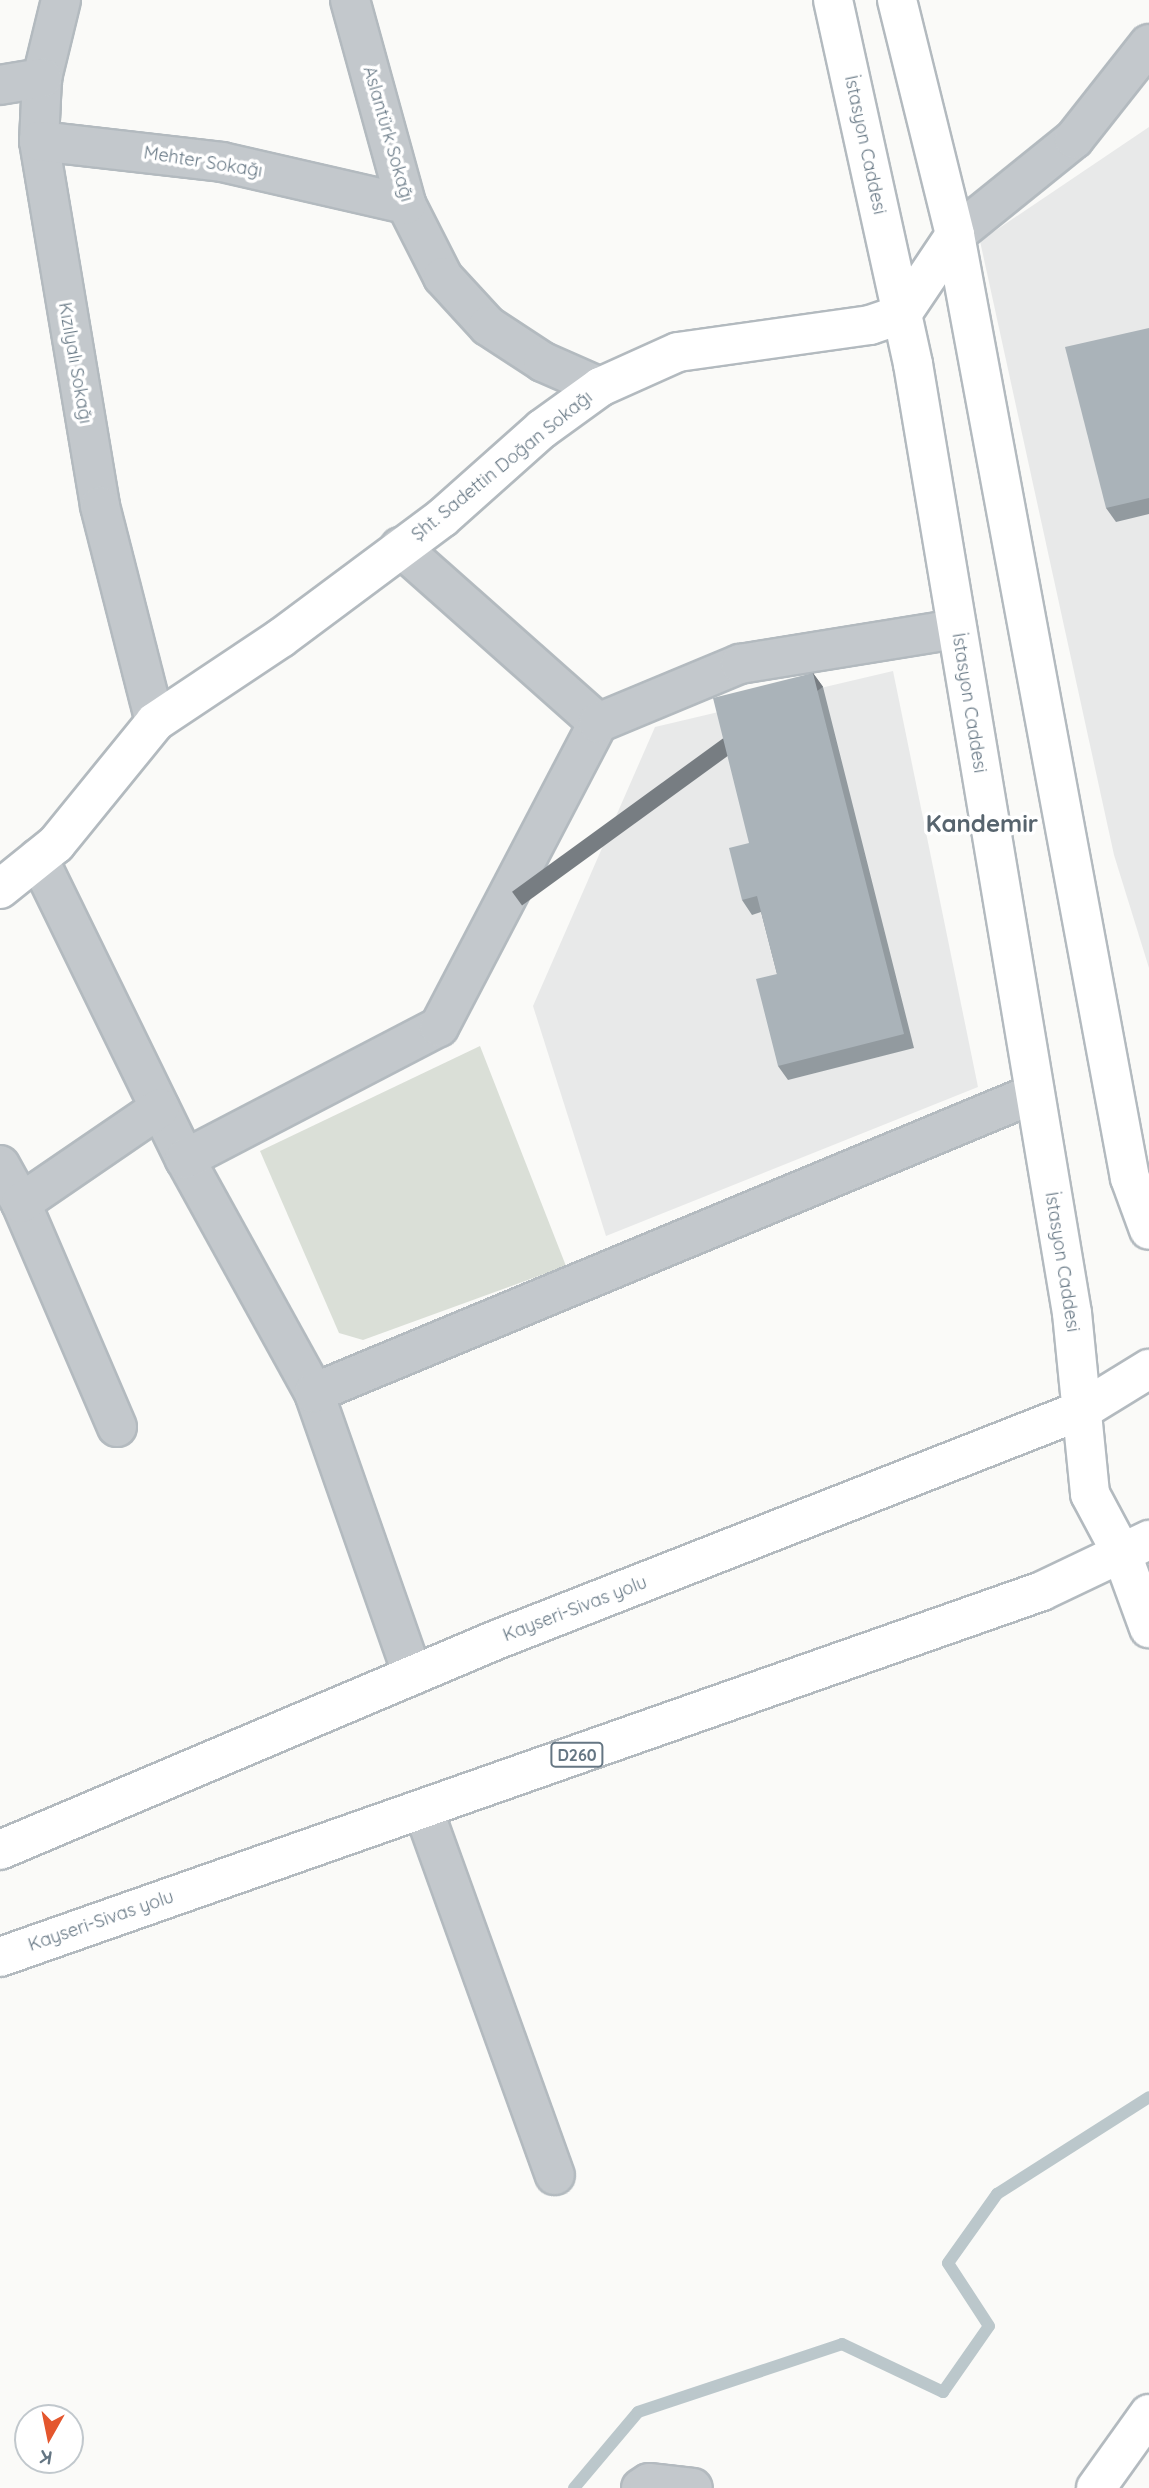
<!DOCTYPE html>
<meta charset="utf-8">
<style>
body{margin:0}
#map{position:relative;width:1149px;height:2488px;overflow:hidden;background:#fafaf8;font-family:Quicksand,sans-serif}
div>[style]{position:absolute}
.built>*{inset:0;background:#e8e9e9}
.green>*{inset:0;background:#dadfd7}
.stream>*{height:12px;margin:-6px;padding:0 6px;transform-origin:6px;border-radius:6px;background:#bbc7cb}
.roads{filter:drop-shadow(2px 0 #b3babf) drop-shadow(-2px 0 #b3babf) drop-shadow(0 2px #b3babf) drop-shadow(0 -2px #b3babf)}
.street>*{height:38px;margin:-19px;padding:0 19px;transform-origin:19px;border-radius:19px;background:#c3c8cc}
.secondary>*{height:38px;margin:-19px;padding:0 19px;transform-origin:19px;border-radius:19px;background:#fff}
.primary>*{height:38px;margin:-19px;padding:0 19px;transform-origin:19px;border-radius:19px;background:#fff}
.highway>*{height:38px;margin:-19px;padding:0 19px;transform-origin:19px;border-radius:19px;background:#fff}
.wall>*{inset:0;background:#929a9f}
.shaded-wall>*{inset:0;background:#777d82;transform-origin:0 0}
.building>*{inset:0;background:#aab3b9}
span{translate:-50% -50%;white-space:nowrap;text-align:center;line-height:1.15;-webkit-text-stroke:7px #fff;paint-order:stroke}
.shield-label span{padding:2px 5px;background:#fff;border:2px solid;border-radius:5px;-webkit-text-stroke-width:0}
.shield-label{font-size:16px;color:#657683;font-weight:700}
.street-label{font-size:18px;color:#657683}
.district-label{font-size:24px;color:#57646e;font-weight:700}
.north{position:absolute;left:14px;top:2404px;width:70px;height:70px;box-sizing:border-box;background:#fff;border:2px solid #c1c8cd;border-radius:50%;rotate:189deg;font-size:19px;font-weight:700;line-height:28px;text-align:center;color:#657683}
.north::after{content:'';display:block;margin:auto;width:24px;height:32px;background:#e4572e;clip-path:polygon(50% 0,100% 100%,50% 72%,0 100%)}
</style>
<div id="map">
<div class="built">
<i style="clip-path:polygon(1149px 127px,1149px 968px,1114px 855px,980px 241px)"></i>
<i style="clip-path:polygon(893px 671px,978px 1087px,606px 1236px,533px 1006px,655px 727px)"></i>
</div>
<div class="green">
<i style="clip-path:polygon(480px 1046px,566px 1266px,363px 1340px,339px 1333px,260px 1151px)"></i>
</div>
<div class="stream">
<i style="left:574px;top:2488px;width:99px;rotate:-49.9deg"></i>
<i style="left:638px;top:2412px;width:215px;rotate:-18.4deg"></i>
<i style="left:842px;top:2344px;width:112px;rotate:25.4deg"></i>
<i style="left:943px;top:2392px;width:80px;rotate:-55.1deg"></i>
<i style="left:989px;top:2326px;width:75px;rotate:-123.1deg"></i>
<i style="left:948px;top:2263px;width:85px;rotate:-54.6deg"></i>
<i style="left:997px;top:2194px;width:180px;rotate:-32.5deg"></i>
</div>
<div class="roads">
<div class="street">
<i style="left:61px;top:0;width:80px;rotate:103.7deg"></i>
<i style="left:42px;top:78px;width:63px;rotate:92.7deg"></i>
<i style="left:39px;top:141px;width:370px;rotate:80.5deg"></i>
<i style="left:100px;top:506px;width:223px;rotate:75.7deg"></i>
<i style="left:350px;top:0;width:212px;rotate:74.6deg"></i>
<i style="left:406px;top:204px;width:82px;rotate:63.1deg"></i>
<i style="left:443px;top:277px;width:67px;rotate:47.4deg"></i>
<i style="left:488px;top:326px;width:66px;rotate:33.2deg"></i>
<i style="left:543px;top:362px;width:62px;rotate:23.7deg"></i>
<i style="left:0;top:85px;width:43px;rotate:-9.5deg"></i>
<i style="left:39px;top:141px;width:184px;rotate:6.5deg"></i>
<i style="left:222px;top:162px;width:189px;rotate:12.9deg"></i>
<i style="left:955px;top:235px;width:153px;rotate:-38.9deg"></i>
<i style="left:1074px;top:139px;width:121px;rotate:-51.7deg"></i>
<i style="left:400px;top:547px;width:265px;rotate:41.6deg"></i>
<i style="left:38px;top:858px;width:335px;rotate:64deg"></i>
<i style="left:185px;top:1159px;width:267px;rotate:61.1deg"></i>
<i style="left:314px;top:1393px;width:299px;rotate:70.7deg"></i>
<i style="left:185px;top:1159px;width:286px;rotate:-27.5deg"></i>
<i style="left:439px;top:1027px;width:343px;rotate:-62.4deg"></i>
<i style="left:598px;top:723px;width:154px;rotate:-22.6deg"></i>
<i style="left:740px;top:664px;width:220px;rotate:-9.2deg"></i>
<i style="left:0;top:1165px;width:43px;rotate:61.1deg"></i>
<i style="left:314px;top:1393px;width:779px;rotate:-22.58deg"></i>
<i style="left:117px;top:1427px;width:244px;rotate:-113.2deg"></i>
<i style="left:21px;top:1203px;width:168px;rotate:-34.4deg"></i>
<i style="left:423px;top:1809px;width:389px;rotate:70.2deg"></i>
<i style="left:641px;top:2488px;width:9px;rotate:-32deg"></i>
<i style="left:649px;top:2483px;width:44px;rotate:6.5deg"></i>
</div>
<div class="secondary">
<i style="left:0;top:889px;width:72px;rotate:-38.8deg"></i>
<i style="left:56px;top:844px;width:157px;rotate:-50.9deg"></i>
<i style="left:155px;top:722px;width:151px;rotate:-33.7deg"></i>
<i style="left:281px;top:638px;width:201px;rotate:-36.7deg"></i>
<i style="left:442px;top:518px;width:134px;rotate:-41.7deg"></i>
<i style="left:542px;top:429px;width:72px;rotate:-35.9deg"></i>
<i style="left:600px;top:387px;width:85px;rotate:-24.2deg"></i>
<i style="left:678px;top:352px;width:194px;rotate:-8deg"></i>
<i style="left:870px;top:325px;width:34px;rotate:-19deg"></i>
<i style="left:902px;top:314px;width:95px;rotate:-56.1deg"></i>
<i style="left:1122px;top:1554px;width:79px;rotate:70deg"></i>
<i style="left:1096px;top:2488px;width:91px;rotate:-54.4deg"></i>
</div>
<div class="primary">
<i style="left:833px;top:0;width:373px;rotate:77.6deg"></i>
<i style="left:913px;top:364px;width:962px;rotate:80.49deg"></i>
<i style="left:1072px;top:1313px;width:182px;rotate:84.3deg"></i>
<i style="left:1090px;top:1494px;width:68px;rotate:61.9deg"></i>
<i style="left:897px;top:0;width:242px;rotate:76.1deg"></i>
<i style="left:955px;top:235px;width:959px;rotate:79.49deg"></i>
<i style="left:1130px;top:1178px;width:55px;rotate:69.9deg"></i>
</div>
<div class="highway">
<i style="left:0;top:1850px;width:539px;rotate:-22.95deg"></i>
<i style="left:496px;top:1640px;width:630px;rotate:-21.43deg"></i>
<i style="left:1082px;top:1410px;width:79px;rotate:-31.5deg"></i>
<i style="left:0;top:1957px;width:1104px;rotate:-19.35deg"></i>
<i style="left:1042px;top:1591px;width:119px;rotate:-25.5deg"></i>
</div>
</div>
<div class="wall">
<i style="clip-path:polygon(1149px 328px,1149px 514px,1116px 522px,1106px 508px)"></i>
<i style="clip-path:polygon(813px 673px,823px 687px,914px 1048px,788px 1080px,778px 1066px,777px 974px,761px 912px,752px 915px,742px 900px)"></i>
</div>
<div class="shaded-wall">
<i style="left:813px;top:673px;width:17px;height:372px;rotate:54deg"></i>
</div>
<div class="building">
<i style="clip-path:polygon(1149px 328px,1149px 498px,1106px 508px,1065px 347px)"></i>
<i style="clip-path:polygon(813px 673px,904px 1034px,778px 1066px,756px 979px,777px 974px,757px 896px,742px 900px,729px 848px,749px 843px,713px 698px)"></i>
</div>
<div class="shield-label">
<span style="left:577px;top:1755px">D260</span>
</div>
<div class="street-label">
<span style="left:388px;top:134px;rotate:74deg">Aslantürk Sokağı</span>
<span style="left:865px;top:145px;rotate:78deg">İstasyon Caddesi</span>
<span style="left:203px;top:162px;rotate:9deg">Mehter Sokağı</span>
<span style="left:75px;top:363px;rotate:80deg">Kızılyalı Sokağı</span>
<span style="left:502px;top:466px;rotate:-39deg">Şht. Sadettin Doğan Sokağı</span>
<span style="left:969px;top:703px;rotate:81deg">İstasyon Caddesi</span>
<span style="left:1062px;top:1262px;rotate:81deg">İstasyon Caddesi</span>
<span style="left:575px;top:1609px;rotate:-21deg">Kayseri-Sivas yolu</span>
<span style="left:101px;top:1921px;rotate:-19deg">Kayseri-Sivas yolu</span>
</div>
<div class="district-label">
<span style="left:982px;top:824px">Kandemir</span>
</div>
<div class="north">K</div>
</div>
